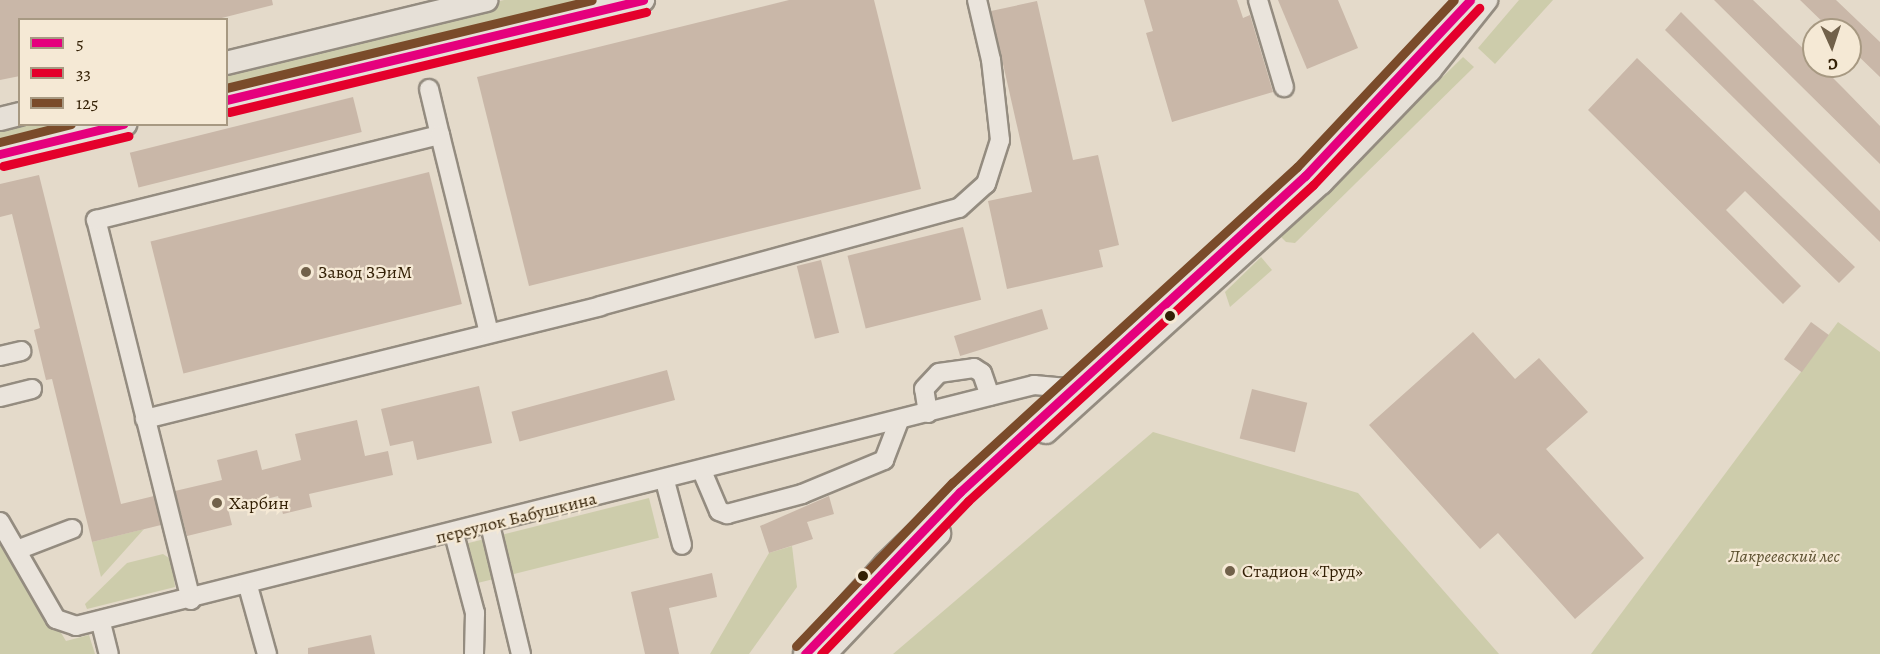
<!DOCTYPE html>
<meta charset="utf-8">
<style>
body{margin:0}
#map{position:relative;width:1880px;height:654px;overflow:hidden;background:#e4daca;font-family:Alegreya,serif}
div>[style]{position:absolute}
.green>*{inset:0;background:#cdccab;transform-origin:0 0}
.building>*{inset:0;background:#c9b7a8;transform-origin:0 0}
.roads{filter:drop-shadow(2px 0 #948c80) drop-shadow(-2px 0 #948c80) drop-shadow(0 2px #948c80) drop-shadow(0 -2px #948c80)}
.minor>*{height:18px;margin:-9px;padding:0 9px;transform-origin:9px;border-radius:9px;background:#eae4dc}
.major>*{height:22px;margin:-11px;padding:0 11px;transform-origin:11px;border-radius:11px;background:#e6e0d7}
.bus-1>*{height:9px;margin:-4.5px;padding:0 4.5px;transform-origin:4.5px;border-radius:4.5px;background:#e5007d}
.bus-2>*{height:9px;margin:-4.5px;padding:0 4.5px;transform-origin:4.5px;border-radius:4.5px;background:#e4002b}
.bus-3>*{height:9px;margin:-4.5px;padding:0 4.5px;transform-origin:4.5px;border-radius:4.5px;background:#7a4b2a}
.dots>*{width:16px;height:16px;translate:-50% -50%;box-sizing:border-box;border:3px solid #f5e9d5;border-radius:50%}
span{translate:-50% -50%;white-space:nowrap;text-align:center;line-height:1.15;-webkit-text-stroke:4.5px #f5e9d5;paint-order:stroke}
.poi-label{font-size:18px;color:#332005}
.left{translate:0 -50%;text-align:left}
.street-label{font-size:18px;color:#332005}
.park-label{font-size:18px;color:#5c502f;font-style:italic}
.legend{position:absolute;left:18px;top:18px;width:210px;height:108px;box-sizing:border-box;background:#f5e9d5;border:2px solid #a79982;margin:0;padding:8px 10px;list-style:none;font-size:18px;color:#332005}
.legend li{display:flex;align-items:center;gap:12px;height:30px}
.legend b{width:30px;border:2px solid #a79982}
.north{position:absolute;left:1802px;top:18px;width:60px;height:60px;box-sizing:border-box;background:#f5e9d5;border:2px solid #a79982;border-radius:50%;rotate:177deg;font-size:16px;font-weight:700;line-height:24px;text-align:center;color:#332005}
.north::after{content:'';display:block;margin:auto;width:21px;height:27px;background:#71614a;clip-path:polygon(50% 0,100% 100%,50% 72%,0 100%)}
</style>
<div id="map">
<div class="green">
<i style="clip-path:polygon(504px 0,610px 0,227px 92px,226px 68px)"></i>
<i style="clip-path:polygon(1519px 0,1553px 0,1495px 64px,1478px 48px)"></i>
<i style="clip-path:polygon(1463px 57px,1474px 67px,1295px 243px,1286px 242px,1280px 236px)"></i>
<i style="clip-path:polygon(0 124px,20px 124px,89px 125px,0 146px)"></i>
<i style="clip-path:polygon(1261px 257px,1272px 270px,1230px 307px,1225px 292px)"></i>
<i style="clip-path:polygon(1838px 322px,1880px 352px,1880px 654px,1591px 654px)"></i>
<i style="clip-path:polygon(1153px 432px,1358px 493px,1499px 654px,893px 654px)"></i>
<i style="left:649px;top:498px;width:41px;height:187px;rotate:76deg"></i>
<i style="clip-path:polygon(144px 529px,101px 577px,92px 542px)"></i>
<i style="clip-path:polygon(0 533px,66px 641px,89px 635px,95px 654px,0 654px)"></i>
<i style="clip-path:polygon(792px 546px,797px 587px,749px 654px,710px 654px,769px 553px)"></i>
<i style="clip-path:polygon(163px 554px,172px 560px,175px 587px,87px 609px,85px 604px,127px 563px)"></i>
</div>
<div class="building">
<i style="clip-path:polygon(0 0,272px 0,273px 5px,214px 20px,20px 20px,20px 76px,0 80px)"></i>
<i style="clip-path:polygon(789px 0,874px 0,921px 189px,529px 286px,477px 77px)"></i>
<i style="clip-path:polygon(1144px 0,1237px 0,1243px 18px,1250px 15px,1273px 92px,1172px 122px,1146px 33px,1153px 31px)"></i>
<i style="clip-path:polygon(1278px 0,1338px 0,1358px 48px,1307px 69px)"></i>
<i style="clip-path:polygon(1714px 0,1753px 0,1814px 59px,1814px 66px,1821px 66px,1844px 89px,1880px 126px,1880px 164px)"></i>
<i style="clip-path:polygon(1800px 0,1836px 0,1880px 42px,1880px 77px,1850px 48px,1850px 30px,1831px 30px)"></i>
<i style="clip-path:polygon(1037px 1px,1073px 160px,1098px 155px,1119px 245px,1099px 250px,1103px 267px,1007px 289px,988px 201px,1032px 192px,991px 11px)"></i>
<i style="clip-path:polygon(1681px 12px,1880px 211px,1880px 242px,1665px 30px)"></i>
<i style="clip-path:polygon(1637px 58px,1855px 267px,1839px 283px,1745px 191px,1726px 210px,1801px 286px,1783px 304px,1588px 110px)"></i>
<i style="left:353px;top:97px;width:36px;height:230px;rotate:76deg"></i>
<i style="left:429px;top:172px;width:136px;height:287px;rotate:76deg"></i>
<i style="clip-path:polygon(39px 175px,121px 504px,154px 496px,161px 525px,92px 542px,52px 379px,46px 380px,34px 330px,40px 328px,12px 214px,0 217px,0 184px)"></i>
<i style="left:963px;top:227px;width:75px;height:119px;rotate:76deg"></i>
<i style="left:821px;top:260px;width:75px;height:25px;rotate:76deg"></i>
<i style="left:1042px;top:309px;width:21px;height:92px;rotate:73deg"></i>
<i style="left:1811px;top:322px;width:22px;height:46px;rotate:36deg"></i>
<i style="clip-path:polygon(1473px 332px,1515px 379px,1539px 358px,1588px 412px,1546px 449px,1644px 558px,1575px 619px,1498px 533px,1480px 549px,1369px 425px)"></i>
<i style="left:667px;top:370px;width:31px;height:161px;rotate:75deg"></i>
<i style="clip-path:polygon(479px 386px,492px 443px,417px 460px,413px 441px,390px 446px,381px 409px)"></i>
<i style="left:1252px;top:389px;width:57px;height:51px;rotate:14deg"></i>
<i style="clip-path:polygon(357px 420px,365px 456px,388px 451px,393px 475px,309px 494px,312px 507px,283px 514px,278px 496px,228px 509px,232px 525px,187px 536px,175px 491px,222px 480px,217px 460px,257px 450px,262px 470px,301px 460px,295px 434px)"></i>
<i style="clip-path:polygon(829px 496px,834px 514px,807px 522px,813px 539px,769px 553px,760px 526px)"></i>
<i style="clip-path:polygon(712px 573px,717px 597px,669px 608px,679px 654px,645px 654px,631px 592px)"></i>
<i style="clip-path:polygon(371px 635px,375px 654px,308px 654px,308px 648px)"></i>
</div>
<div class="roads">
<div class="minor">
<i style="left:1258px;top:0;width:91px;rotate:73.4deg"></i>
<i style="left:429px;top:89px;width:47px;rotate:76.6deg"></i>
<i style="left:0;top:356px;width:22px;rotate:-13deg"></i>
<i style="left:0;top:397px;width:33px;rotate:-14deg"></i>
<i style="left:928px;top:413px;width:24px;rotate:-99deg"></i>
<i style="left:924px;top:389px;width:22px;rotate:-47deg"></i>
<i style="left:939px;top:373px;width:35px;rotate:-8deg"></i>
<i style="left:974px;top:368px;width:9px;rotate:32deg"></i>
<i style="left:982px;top:373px;width:24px;rotate:71deg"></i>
<i style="left:145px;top:419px;width:469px;rotate:-13.9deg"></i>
<i style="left:600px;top:306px;width:372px;rotate:-15.3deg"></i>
<i style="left:959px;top:208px;width:36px;rotate:-42deg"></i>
<i style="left:986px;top:184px;width:46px;rotate:-72.3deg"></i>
<i style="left:1000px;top:140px;width:81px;rotate:-96.4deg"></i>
<i style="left:991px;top:60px;width:62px;rotate:-103.1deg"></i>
<i style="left:702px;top:471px;width:43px;rotate:67deg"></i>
<i style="left:719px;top:511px;width:9px;rotate:21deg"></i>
<i style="left:727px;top:514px;width:78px;rotate:-14.9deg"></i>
<i style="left:802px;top:494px;width:89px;rotate:-22.5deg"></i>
<i style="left:884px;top:460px;width:42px;rotate:-69deg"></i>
<i style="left:665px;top:481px;width:66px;rotate:75.1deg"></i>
<i style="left:0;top:522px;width:112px;rotate:60deg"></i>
<i style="left:56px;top:619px;width:21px;rotate:19deg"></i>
<i style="left:76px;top:626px;width:988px;rotate:-14.12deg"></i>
<i style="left:1034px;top:385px;width:36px;rotate:5deg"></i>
<i style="left:490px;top:525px;width:133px;rotate:76.5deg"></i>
<i style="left:454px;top:534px;width:82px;rotate:75.1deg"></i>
<i style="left:475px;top:613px;width:41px;rotate:91.4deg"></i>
<i style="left:17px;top:550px;width:59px;rotate:-20.9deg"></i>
<i style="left:248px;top:586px;width:71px;rotate:74.4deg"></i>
<i style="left:191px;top:600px;width:392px;rotate:-104deg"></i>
<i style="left:96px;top:220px;width:354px;rotate:-13.9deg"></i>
<i style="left:440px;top:135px;width:204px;rotate:76.1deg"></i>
<i style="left:101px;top:623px;width:32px;rotate:76deg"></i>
</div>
<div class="major">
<i style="left:226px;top:63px;width:268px;rotate:-13.6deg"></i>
<i style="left:226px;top:100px;width:429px;rotate:-13.5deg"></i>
<i style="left:0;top:119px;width:21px;rotate:-14deg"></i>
<i style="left:0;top:154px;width:129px;rotate:-13.5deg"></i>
<i style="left:1046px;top:432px;width:371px;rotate:-42.2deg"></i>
<i style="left:1321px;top:183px;width:157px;rotate:-46deg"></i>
<i style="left:1430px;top:70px;width:90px;rotate:-51.3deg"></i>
<i style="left:805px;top:654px;width:120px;rotate:-48deg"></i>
<i style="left:885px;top:565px;width:105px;rotate:-44.2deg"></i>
<i style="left:960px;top:492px;width:468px;rotate:-42.5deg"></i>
<i style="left:1305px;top:176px;width:241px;rotate:-46.8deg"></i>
<i style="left:825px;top:654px;width:166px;rotate:-46.5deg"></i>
</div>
</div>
<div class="bus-1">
<i style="left:226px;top:100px;width:429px;rotate:-13.5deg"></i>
<i style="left:0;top:154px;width:127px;rotate:-13.7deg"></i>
<i style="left:805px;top:654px;width:224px;rotate:-46.3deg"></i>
<i style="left:960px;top:492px;width:468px;rotate:-42.5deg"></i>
<i style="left:1305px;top:176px;width:241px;rotate:-46.8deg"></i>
</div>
<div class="bus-2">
<i style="left:229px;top:112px;width:429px;rotate:-13.5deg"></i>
<i style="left:3px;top:166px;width:129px;rotate:-13.5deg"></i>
<i style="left:821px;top:654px;width:212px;rotate:-46.1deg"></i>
<i style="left:968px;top:501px;width:468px;rotate:-42.5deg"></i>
<i style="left:1313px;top:185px;width:243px;rotate:-46.8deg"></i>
</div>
<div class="bus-3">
<i style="left:226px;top:88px;width:376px;rotate:-13.5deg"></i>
<i style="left:0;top:142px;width:73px;rotate:-14.2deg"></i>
<i style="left:796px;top:646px;width:226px;rotate:-46.3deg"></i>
<i style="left:952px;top:483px;width:468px;rotate:-42.5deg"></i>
<i style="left:1297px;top:167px;width:229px;rotate:-46.8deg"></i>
</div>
<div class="dots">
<i style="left:306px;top:272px;background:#71614a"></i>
<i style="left:1170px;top:316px;background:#332005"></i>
<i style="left:217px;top:503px;background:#71614a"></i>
<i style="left:1230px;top:571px;background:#71614a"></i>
<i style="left:863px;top:576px;background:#332005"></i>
</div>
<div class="poi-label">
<span class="left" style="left:318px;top:272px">Завод ЗЭиМ</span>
<span class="left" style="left:229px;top:503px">Харбин</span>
<span class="left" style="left:1242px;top:571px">Стадион «Труд»</span>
</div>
<div class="street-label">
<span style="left:516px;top:518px;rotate:-14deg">переулок Бабушкина</span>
</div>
<div class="park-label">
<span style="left:1784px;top:556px">Лакреевский лес</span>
</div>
<ul class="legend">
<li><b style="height:8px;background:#e5007d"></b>5</li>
<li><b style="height:8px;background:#e4002b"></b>33</li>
<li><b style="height:8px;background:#7a4b2a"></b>125</li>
</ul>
<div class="north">С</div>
</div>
